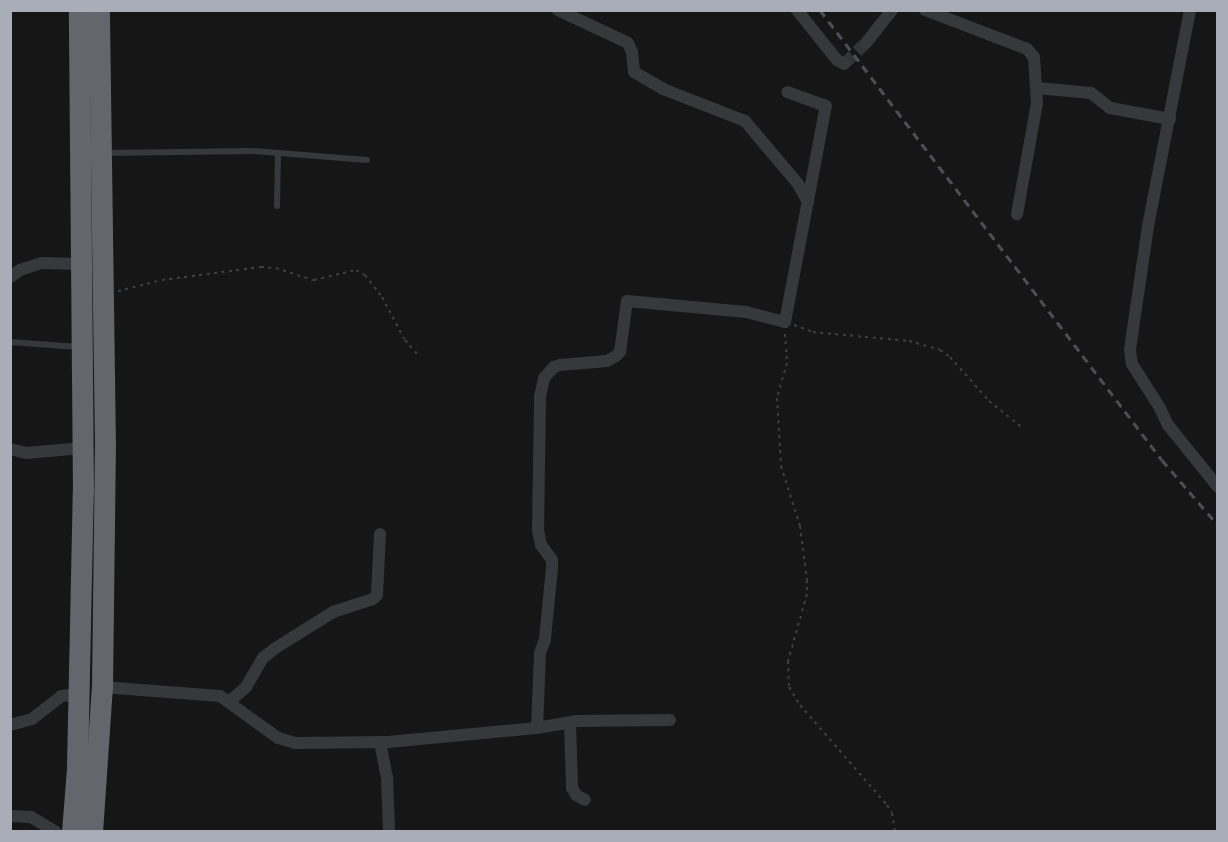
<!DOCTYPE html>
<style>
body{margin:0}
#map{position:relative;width:1228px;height:842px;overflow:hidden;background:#161617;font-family:"Archivo Narrow",sans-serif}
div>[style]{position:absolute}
.street-tunnel>*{height:12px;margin-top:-6px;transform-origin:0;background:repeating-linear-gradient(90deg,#333437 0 12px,transparent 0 18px)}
.path>*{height:2px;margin-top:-1px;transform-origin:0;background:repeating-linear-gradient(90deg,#3d3f43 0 3px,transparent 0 7.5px)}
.lane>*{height:6px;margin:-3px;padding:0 3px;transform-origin:3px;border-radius:3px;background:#37383c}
.street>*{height:12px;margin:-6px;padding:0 6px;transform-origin:6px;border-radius:6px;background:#37383c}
.highway>*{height:21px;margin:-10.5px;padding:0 10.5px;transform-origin:10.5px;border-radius:10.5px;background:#63666d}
.rail>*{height:3px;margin-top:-1.5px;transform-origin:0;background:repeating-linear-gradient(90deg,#4c4e53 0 8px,transparent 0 14px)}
span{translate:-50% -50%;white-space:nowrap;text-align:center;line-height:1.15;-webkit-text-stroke:4.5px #111112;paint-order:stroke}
.frame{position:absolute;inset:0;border:12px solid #a8adb7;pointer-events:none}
</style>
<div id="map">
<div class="street-tunnel">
<i style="left:844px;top:64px;width:30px;rotate:-44deg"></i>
</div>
<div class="path">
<i style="left:118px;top:291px;width:45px;rotate:-14deg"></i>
<i style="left:162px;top:280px;width:100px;rotate:-7.5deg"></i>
<i style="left:261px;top:267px;width:15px;rotate:4deg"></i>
<i style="left:276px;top:268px;width:40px;rotate:18deg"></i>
<i style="left:314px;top:280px;width:43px;rotate:-13.4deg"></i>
<i style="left:356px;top:270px;width:10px;rotate:29deg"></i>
<i style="left:365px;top:275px;width:28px;rotate:52deg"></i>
<i style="left:382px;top:297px;width:49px;rotate:61.9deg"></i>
<i style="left:405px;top:340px;width:21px;rotate:49deg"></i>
<i style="left:794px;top:325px;width:20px;rotate:20deg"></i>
<i style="left:813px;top:332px;width:96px;rotate:5.4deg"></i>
<i style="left:909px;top:341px;width:32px;rotate:16deg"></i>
<i style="left:940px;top:350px;width:12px;rotate:35deg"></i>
<i style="left:950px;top:357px;width:59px;rotate:48.4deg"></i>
<i style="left:989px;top:401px;width:45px;rotate:38.7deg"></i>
<i style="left:785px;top:334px;width:29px;rotate:86deg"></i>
<i style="left:787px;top:363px;width:36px;rotate:106deg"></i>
<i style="left:777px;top:398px;width:68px;rotate:86.6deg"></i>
<i style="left:781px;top:466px;width:63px;rotate:72.4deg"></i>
<i style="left:800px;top:526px;width:54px;rotate:82.6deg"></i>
<i style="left:807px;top:580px;width:14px;rotate:90deg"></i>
<i style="left:807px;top:594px;width:70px;rotate:105.8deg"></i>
<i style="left:788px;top:661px;width:26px;rotate:88deg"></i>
<i style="left:789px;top:687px;width:21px;rotate:59deg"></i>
<i style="left:800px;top:705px;width:133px;rotate:49deg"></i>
<i style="left:887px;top:805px;width:9px;rotate:58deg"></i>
<i style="left:892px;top:813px;width:19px;rotate:81deg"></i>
</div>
<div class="lane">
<i style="left:104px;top:153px;width:149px;rotate:-0.8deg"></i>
<i style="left:253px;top:151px;width:114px;rotate:4.5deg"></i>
<i style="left:277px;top:206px;width:53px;rotate:-88.9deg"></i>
<i style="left:10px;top:342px;width:69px;rotate:4.1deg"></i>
</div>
<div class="street">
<i style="left:558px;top:10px;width:77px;rotate:25.2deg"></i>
<i style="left:628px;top:43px;width:10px;rotate:66deg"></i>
<i style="left:632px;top:52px;width:20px;rotate:84deg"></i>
<i style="left:634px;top:72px;width:34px;rotate:30deg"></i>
<i style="left:663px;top:89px;width:88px;rotate:21.3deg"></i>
<i style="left:745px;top:121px;width:82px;rotate:49.9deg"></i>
<i style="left:798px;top:184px;width:21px;rotate:61deg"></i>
<i style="left:797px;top:10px;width:64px;rotate:51.3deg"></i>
<i style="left:837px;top:60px;width:8px;rotate:30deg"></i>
<i style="left:925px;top:10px;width:109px;rotate:20.9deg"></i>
<i style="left:1027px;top:49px;width:11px;rotate:49deg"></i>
<i style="left:1034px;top:57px;width:46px;rotate:86.3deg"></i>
<i style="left:1037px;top:103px;width:113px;rotate:100.2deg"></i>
<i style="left:1190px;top:10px;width:220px;rotate:101deg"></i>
<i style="left:1148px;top:226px;width:125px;rotate:98.3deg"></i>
<i style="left:1130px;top:350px;width:14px;rotate:82deg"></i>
<i style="left:1132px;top:364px;width:52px;rotate:57.5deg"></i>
<i style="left:1160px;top:408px;width:19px;rotate:65deg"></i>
<i style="left:1168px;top:425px;width:80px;rotate:51.1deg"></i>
<i style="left:866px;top:43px;width:42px;rotate:-51.8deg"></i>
<i style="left:1037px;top:88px;width:54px;rotate:5.3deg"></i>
<i style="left:1091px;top:93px;width:24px;rotate:38deg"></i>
<i style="left:1110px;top:108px;width:61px;rotate:10.4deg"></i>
<i style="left:10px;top:277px;width:12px;rotate:-35deg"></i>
<i style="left:20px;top:270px;width:23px;rotate:-18deg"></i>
<i style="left:42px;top:263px;width:40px;rotate:1.4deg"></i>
<i style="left:10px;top:449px;width:16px;rotate:14deg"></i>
<i style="left:26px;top:453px;width:57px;rotate:-5deg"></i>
<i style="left:102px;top:687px;width:118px;rotate:4.4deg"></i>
<i style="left:220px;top:696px;width:72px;rotate:35.9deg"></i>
<i style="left:278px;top:738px;width:18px;rotate:16deg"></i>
<i style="left:295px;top:743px;width:93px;rotate:-0.6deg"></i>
<i style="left:388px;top:742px;width:150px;rotate:-5.4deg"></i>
<i style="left:537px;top:728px;width:39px;rotate:-10deg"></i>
<i style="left:575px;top:721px;width:95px;rotate:-0.6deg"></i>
<i style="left:230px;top:701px;width:21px;rotate:-41deg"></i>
<i style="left:246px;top:687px;width:34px;rotate:-60deg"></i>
<i style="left:263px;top:658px;width:14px;rotate:-39deg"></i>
<i style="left:274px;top:649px;width:70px;rotate:-32.1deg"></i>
<i style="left:333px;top:612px;width:42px;rotate:-18deg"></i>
<i style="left:373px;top:599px;width:6px;rotate:-45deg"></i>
<i style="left:377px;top:595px;width:61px;rotate:-87.2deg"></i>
<i style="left:570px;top:723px;width:65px;rotate:88.2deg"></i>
<i style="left:572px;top:788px;width:8px;rotate:60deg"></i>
<i style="left:576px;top:795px;width:10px;rotate:29deg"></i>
<i style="left:10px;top:725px;width:23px;rotate:-15deg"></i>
<i style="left:32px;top:719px;width:37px;rotate:-38deg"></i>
<i style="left:61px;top:696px;width:17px;rotate:-7deg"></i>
<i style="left:537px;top:728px;width:75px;rotate:-87.7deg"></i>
<i style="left:540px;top:653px;width:15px;rotate:-70deg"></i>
<i style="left:545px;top:639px;width:71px;rotate:-84.4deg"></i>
<i style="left:552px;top:568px;width:8px;rotate:-90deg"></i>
<i style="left:552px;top:560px;width:19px;rotate:-126deg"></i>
<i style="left:541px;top:545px;width:15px;rotate:-101deg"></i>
<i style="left:538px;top:530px;width:133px;rotate:-89.1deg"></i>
<i style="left:540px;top:397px;width:19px;rotate:-78deg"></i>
<i style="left:544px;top:378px;width:15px;rotate:-48deg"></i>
<i style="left:554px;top:367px;width:6px;rotate:-18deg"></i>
<i style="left:560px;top:365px;width:47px;rotate:-4.9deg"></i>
<i style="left:607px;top:361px;width:10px;rotate:-29deg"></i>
<i style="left:616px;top:356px;width:6px;rotate:-45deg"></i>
<i style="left:620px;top:352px;width:51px;rotate:-82.2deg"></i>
<i style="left:627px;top:301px;width:120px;rotate:5.3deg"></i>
<i style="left:746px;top:312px;width:40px;rotate:14.4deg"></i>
<i style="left:785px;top:322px;width:220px;rotate:-79.3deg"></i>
<i style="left:826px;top:106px;width:41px;rotate:-160.3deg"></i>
<i style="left:380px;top:742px;width:36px;rotate:79deg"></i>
<i style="left:387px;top:777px;width:55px;rotate:87.9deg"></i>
<i style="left:10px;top:816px;width:21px;rotate:3deg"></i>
<i style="left:31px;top:817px;width:29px;rotate:31deg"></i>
</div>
<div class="highway">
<i style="left:72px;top:832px;width:64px;rotate:-85.5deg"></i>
<i style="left:77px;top:768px;width:278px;rotate:-88.8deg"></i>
<i style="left:83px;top:490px;width:480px;rotate:-90.5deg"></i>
<i style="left:92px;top:832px;width:145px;rotate:-86.1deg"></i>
<i style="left:102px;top:687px;width:240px;rotate:-89.3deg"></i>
<i style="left:105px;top:447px;width:437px;rotate:-90.8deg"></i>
</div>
<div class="rail">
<i style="left:820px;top:10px;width:565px;rotate:52.77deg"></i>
<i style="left:1162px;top:460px;width:86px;rotate:49.3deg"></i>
</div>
<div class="frame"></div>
</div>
